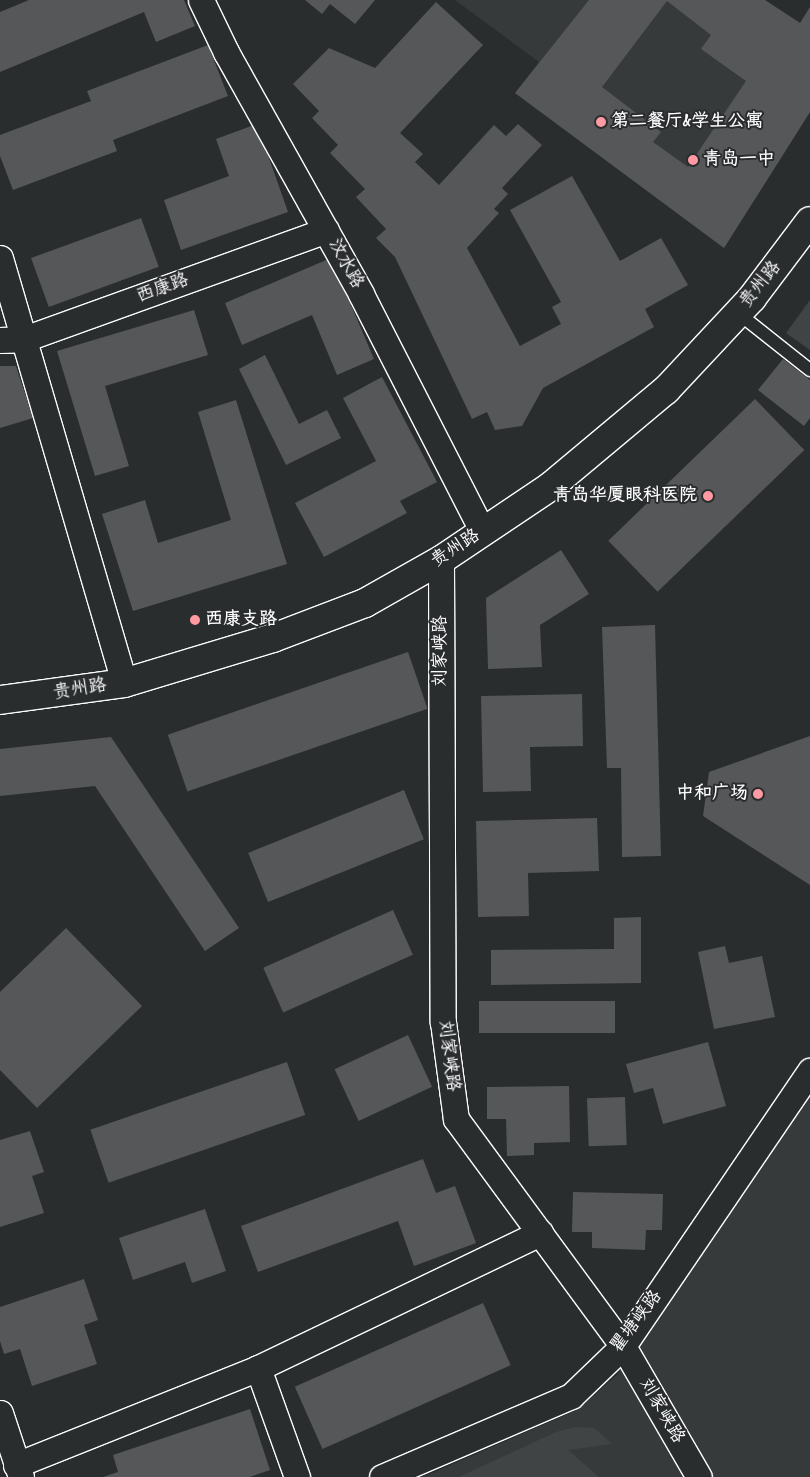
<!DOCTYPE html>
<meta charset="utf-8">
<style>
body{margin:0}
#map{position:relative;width:810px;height:1477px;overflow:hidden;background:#2a2d2e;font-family:"Indie Flower","LXGW WenKai TC",sans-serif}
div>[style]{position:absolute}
.built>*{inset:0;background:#373a3b}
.green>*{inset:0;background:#414445}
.building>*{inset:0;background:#555758;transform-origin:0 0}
.roads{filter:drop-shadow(1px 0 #fff) drop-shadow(-1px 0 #fff) drop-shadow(0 1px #fff) drop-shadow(0 -1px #fff)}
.lane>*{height:12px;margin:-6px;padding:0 6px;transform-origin:6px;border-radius:6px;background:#2a2d2e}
.street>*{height:25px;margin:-12.5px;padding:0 12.5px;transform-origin:12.5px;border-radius:12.5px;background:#2a2d2e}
.secondary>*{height:28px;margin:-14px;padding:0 14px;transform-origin:14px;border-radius:14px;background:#2a2d2e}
.dots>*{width:14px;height:14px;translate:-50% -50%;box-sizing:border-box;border:2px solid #2a2d2e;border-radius:50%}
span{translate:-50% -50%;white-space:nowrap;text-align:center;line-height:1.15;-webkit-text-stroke:4px #2a2d2e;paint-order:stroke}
.poi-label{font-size:18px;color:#fff;font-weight:700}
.left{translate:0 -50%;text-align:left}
.right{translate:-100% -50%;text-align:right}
.street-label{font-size:18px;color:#fff}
</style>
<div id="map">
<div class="built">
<i style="clip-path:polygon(455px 0,765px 0,800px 23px,810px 7px,810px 112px,724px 248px,515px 93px,539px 62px)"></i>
<i style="clip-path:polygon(810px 1092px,810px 1477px,423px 1477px,577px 1410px,617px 1375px)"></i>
</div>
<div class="green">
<i style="clip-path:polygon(810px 300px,810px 350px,786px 333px)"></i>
<i style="clip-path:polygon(575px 1427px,594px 1428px,612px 1444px,568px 1450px,599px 1477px,459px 1477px,556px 1432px)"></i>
</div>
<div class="building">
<i style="clip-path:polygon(29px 0,184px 0,195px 26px,156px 42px,144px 12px,0 72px,0 12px)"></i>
<i style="clip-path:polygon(305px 0,375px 0,355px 24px,330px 4px,322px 14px)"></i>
<i style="clip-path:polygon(evenodd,589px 0,765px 0,800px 23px,810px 7px,810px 112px,724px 248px,515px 93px,589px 0,667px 1px,711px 35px,701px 49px,746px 81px,688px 167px,653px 142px,661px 132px,602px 87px,667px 1px)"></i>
<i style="clip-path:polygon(436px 2px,483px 45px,400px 133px,423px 154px,415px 162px,439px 185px,494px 125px,506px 136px,518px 124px,542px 145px,502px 188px,508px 194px,494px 209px,499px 213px,467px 248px,520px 346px,561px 324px,552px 307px,561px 302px,510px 210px,572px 176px,620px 261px,661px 238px,688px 285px,645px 309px,654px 327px,543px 388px,522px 426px,495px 430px,487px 412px,472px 419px,395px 257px,376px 238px,386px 229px,356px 197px,365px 189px,330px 153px,338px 145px,312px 118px,319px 111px,293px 84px,329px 48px,375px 68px)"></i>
<i style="clip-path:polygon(208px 45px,228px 96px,113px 140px,117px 151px,13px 190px,0 156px,0 135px,91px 101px,87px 91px)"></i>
<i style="clip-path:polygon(257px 124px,288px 212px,181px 250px,164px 200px,229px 176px,216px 139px)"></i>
<i style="left:141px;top:218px;width:52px;height:117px;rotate:70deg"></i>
<i style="clip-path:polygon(331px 258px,374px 359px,337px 375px,312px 315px,242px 345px,225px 303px)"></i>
<i style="clip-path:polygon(194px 310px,208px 355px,105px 386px,129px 466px,95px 476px,57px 351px)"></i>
<i style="clip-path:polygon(265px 355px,299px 424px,327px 410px,341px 438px,286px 465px,239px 369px)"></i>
<i style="clip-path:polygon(783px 359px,810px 380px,810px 418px,804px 426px,758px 390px)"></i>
<i style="clip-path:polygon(0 366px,16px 366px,33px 418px,0 428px)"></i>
<i style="clip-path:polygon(382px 377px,437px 482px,400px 501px,407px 513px,324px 557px,295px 503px,376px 461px,343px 398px)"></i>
<i style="left:755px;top:399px;width:71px;height:204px;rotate:46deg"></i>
<i style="clip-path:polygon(236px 400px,287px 564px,133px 611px,102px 514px,145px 500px,158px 543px,231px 520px,198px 412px)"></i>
<i style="clip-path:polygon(561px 550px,589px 594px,540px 625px,542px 667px,488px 669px,486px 598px)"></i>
<i style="clip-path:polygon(655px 625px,661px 856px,622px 857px,621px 768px,607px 768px,602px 627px)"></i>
<i style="left:408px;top:652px;width:60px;height:254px;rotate:71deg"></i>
<i style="clip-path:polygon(582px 694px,583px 746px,530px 747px,531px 791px,483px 792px,481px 696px)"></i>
<i style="clip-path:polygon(810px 736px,810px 885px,703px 816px,709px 772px)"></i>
<i style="clip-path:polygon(111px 737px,239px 928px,205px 951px,95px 786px,0 796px,0 749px)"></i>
<i style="left:404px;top:790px;width:53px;height:168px;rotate:68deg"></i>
<i style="clip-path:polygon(597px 818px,599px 871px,528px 873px,529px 916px,478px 917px,476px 821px)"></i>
<i style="left:393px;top:910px;width:49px;height:142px;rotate:66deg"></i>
<i style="clip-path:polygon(641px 917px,641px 983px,491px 985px,491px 950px,614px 949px,614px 918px)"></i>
<i style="clip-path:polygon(66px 928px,142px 1006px,37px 1108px,0 1070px,0 992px)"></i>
<i style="clip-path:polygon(725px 946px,729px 963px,762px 956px,775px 1017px,714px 1029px,698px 952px)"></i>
<i style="left:479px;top:1001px;width:136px;height:32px"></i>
<i style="left:408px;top:1035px;width:57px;height:81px;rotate:65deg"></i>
<i style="clip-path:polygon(708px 1042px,726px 1106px,663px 1124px,653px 1088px,634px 1093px,626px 1064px)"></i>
<i style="left:287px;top:1062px;width:56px;height:208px;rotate:71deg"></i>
<i style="clip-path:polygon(569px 1086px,570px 1142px,534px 1143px,534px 1155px,507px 1156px,506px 1119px,487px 1119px,487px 1087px)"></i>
<i style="left:625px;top:1097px;width:48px;height:38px;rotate:88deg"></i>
<i style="clip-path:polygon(30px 1131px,44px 1172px,32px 1176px,44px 1213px,0 1227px,0 1140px)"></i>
<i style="clip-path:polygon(423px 1159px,436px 1193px,455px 1186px,476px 1243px,414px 1266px,398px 1221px,258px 1272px,241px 1226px)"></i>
<i style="clip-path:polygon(573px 1192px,663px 1194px,662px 1230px,646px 1230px,645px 1250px,592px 1248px,592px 1232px,572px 1232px)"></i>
<i style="clip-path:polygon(205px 1209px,226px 1271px,192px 1283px,185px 1262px,133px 1280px,119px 1238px)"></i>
<i style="clip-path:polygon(84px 1279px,98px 1320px,84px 1325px,97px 1364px,32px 1386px,20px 1349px,4px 1354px,0 1341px,0 1307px)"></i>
<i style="left:483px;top:1303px;width:68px;height:206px;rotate:66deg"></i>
<i style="clip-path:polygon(250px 1409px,270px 1470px,250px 1477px,103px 1477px,118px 1472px,113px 1455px)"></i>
</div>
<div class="roads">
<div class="lane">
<i style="left:738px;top:313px;width:92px;rotate:38.4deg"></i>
</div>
<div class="street">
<i style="left:201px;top:0;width:58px;rotate:64.3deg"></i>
<i style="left:226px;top:52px;width:277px;rotate:60.8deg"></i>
<i style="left:361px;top:294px;width:267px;rotate:62.9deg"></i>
<i style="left:0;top:258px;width:443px;rotate:73.7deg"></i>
<i style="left:0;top:340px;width:24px;rotate:-2deg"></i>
<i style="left:24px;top:339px;width:321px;rotate:-19.8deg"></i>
<i style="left:441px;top:560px;width:462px;rotate:89.8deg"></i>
<i style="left:443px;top:1022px;width:98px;rotate:82.4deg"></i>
<i style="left:456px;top:1119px;width:282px;rotate:53.7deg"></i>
<i style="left:623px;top:1346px;width:151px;rotate:59.9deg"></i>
<i style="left:258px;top:1368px;width:116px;rotate:70.3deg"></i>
<i style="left:0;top:1413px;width:67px;rotate:71.8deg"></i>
<i style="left:16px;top:1465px;width:261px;rotate:-21.8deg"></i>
<i style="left:258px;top:1368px;width:313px;rotate:-25.6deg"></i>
<i style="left:382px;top:1477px;width:206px;rotate:-23.2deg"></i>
<i style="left:571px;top:1396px;width:72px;rotate:-43.9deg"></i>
<i style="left:623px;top:1346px;width:333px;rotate:-55.8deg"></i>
</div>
<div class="secondary">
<i style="left:0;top:700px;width:125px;rotate:-7.8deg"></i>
<i style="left:124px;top:683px;width:156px;rotate:-16.8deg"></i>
<i style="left:273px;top:638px;width:98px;rotate:-20.8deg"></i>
<i style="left:365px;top:603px;width:87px;rotate:-29.5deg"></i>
<i style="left:441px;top:560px;width:133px;rotate:-33.9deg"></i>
<i style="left:551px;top:486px;width:150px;rotate:-39.9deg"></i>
<i style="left:666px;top:390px;width:126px;rotate:-46.9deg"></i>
<i style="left:752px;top:298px;width:96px;rotate:-53deg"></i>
</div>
</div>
<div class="dots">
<i style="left:601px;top:122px;background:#ff9aa2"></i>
<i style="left:693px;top:160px;background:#ff9aa2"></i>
<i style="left:708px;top:496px;background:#ff9aa2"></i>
<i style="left:195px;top:620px;background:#ff9aa2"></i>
<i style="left:758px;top:794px;background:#ff9aa2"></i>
</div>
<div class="poi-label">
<span class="left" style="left:611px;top:122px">第二餐厅&amp;学生公寓</span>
<span class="left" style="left:703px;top:160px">青岛一中</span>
<span class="right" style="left:697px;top:496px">青岛华厦眼科医院</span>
<span class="left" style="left:205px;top:620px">西康支路</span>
<span class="right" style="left:748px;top:794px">中和广场</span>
</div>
<div class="street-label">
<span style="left:345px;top:264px;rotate:61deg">汶水路</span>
<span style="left:761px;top:285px;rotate:-51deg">贵州路</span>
<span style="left:163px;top:289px;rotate:-20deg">西康路</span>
<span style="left:456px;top:549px;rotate:-33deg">贵州路</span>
<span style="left:441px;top:651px;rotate:-90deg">刘家峡路</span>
<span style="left:80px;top:690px;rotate:-9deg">贵州路</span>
<span style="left:448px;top:1056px;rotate:83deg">刘家峡路</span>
<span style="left:637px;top:1322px;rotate:-53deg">瞿塘峡路</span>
<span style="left:661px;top:1411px;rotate:60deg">刘家峡路</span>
</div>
</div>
